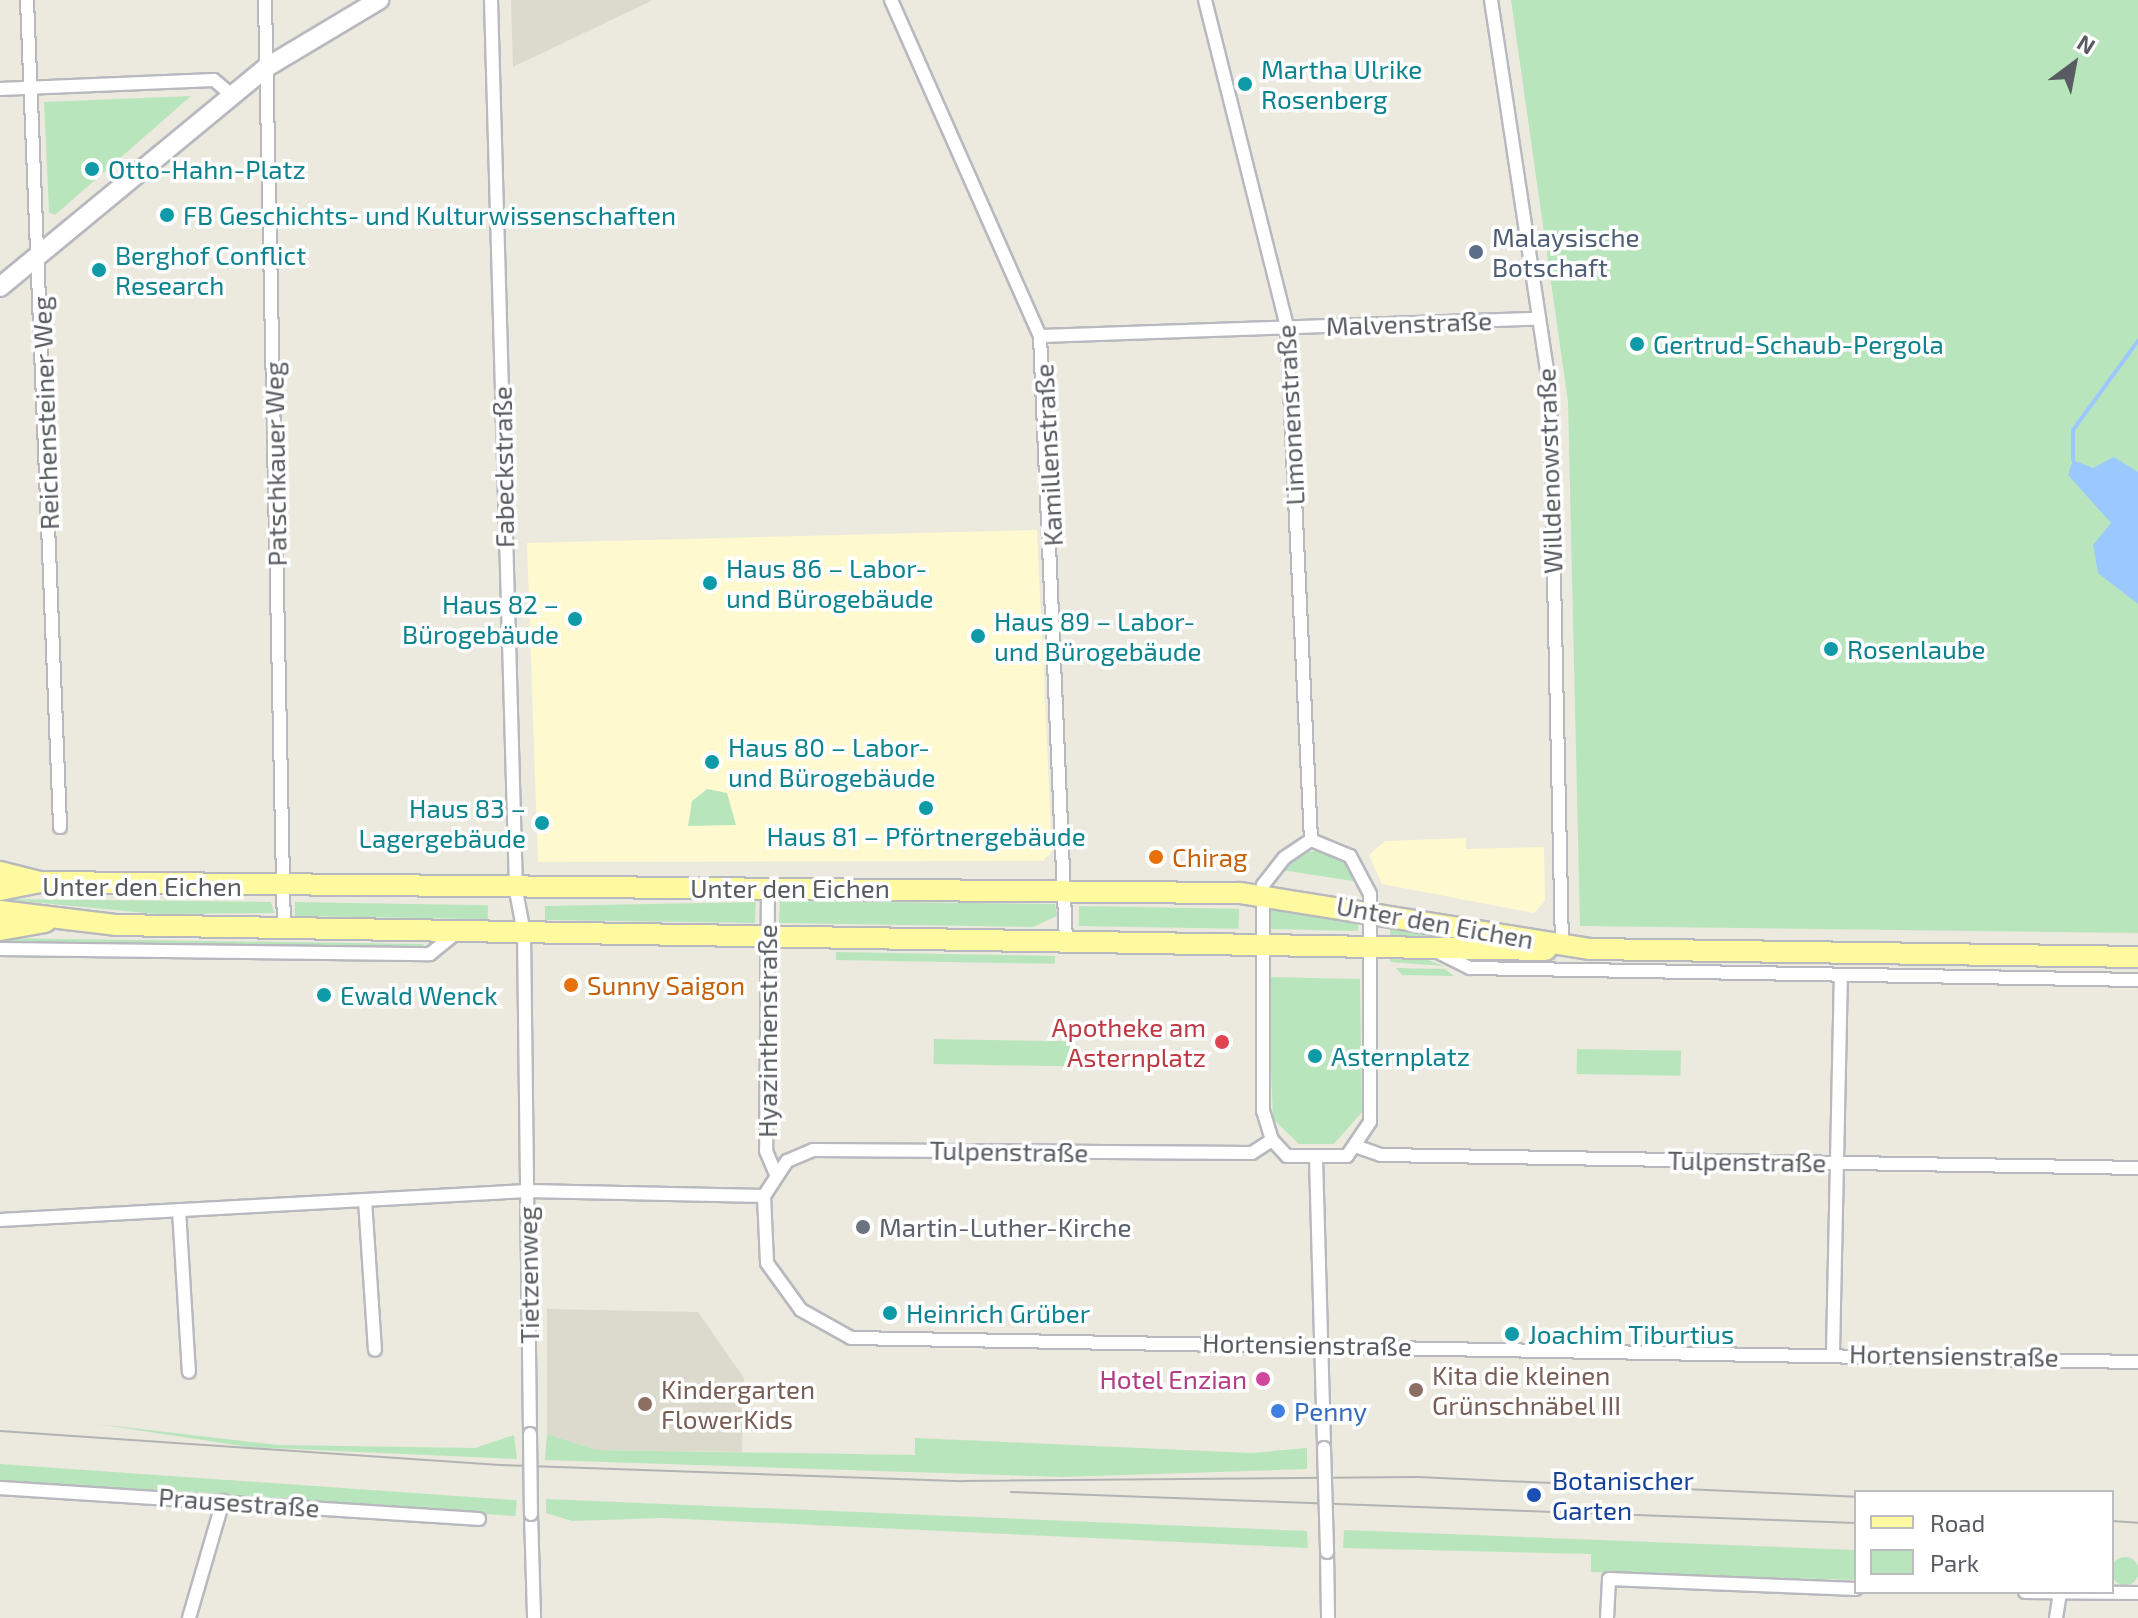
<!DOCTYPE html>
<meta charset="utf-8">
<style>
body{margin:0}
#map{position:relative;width:2138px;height:1618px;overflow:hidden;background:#eceade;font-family:"Exo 2",sans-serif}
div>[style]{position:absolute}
.commercial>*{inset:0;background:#fff9d0}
.education>*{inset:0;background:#dcd9cd}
.green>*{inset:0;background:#b9e5bd;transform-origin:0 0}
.round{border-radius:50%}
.water>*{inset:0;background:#9bc9ff}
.stream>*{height:4px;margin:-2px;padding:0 2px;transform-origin:2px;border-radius:2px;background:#9bc9ff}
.roads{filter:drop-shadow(2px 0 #b7b9be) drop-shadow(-2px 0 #b7b9be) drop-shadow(0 2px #b7b9be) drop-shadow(0 -2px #b7b9be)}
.minor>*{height:12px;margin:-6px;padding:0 6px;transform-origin:6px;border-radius:6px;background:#fff}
.secondary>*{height:18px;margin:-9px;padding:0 9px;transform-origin:9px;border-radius:9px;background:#fff}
.primary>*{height:20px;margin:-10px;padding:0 10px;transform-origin:10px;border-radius:10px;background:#fff9a0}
.tram>*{height:2px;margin:-1px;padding:0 1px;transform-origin:1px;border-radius:1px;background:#b2b3b3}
.bridges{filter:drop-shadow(2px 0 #b7b9be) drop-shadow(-2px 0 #b7b9be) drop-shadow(0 2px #b7b9be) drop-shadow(0 -2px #b7b9be)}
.minor-bridge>*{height:12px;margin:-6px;padding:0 6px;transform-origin:6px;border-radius:6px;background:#fff}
.dots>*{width:22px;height:22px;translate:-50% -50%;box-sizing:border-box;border:4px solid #fff;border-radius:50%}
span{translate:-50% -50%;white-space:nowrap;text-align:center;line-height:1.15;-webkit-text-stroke:7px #fff;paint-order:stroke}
.culture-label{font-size:26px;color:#0d838f}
.left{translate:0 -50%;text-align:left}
.right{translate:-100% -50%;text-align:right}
.service-label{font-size:26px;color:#4e5e75}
.street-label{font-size:26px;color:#585b60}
.food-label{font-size:26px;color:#c56008}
.health-label{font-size:26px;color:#be3a42}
.worship-label{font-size:26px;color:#5b616d}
.education-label{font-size:26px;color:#785e54}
.hotel-label{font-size:26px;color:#b23c85}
.shop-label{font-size:26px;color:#366cbe}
.transit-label{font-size:26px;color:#164399}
.legend{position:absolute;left:1854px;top:1490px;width:260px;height:104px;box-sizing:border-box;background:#fff;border:2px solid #bcbdbf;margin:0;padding:10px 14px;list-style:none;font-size:24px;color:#585b60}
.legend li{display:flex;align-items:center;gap:16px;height:40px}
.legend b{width:40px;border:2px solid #bcbdbf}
.north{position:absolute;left:2034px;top:24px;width:80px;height:80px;-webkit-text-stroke:6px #fff;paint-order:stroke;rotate:32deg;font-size:22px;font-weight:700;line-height:32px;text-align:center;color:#585b60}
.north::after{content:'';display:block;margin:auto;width:28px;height:36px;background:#585b60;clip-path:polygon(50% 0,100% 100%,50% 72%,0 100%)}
</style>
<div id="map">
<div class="commercial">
<i style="clip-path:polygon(1037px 530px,1052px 851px,1043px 861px,538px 862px,527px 543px)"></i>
<i style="clip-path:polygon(1466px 838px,1466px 849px,1544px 847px,1545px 901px,1534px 913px,1382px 884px,1369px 855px,1385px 841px)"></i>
</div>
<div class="education">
<i style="clip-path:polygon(511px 0,653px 0,513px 67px)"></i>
<i style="clip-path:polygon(547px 1309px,698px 1312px,744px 1378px,742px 1452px,597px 1450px,547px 1434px)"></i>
</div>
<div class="green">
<i style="clip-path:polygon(1511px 0,2138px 0,2138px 933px,1580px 926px,1568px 402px)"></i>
<i style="clip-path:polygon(191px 96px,55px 215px,49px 212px,44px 102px)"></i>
<i style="clip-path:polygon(707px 789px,727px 793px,736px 825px,688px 826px,692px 801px)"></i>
<i style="clip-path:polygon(1323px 850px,1347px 862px,1360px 882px,1281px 870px,1300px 853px)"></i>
<i style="clip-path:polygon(0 899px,271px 902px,274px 913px,156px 914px)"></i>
<i style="clip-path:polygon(780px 901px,1055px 904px,1057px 916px,1033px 927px,779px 923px)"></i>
<i style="left:295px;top:902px;width:193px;height:14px;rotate:1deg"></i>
<i style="clip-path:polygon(756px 902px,755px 923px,545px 920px,545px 906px)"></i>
<i style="left:1079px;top:906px;width:160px;height:20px;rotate:1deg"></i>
<i style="clip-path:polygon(1271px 910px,1358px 921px,1358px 931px,1271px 929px)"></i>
<i style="clip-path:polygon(1390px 927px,1437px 933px,1436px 939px,1390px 938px)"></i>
<i style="clip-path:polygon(0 938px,423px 944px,425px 947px,0 943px)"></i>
<i style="left:836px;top:952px;width:219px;height:8px;rotate:1deg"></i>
<i style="clip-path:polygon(1428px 960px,1444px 966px,1390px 962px,1390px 959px)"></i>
<i style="clip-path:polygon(1396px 968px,1445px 969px,1454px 976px,1402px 975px)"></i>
<i style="clip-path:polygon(1267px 977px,1360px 979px,1362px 1112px,1334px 1144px,1299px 1144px,1273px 1119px)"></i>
<i style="left:934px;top:1039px;width:136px;height:25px;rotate:1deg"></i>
<i style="left:1577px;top:1049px;width:104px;height:25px;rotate:1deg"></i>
<i style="clip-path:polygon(97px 1424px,278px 1445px,475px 1448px,514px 1435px,517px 1459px,249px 1447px)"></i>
<i style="clip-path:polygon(547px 1434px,597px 1450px,915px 1455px,915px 1438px,1252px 1453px,1307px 1448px,1307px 1469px,1062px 1477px,545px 1460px)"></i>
<i style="left:0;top:1464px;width:518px;height:16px;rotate:4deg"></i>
<i style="clip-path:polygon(546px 1499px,1307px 1531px,1308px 1548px,663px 1518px,572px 1521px,546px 1513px)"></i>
<i style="clip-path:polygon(1344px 1530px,1856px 1550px,1856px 1580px,1591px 1572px,1591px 1554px,1343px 1548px)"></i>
<i class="round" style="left:2111px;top:1557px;width:28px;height:28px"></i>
</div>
<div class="water">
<i style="clip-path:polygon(2114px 457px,2138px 472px,2138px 604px,2098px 573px,2093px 545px,2111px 523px,2068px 475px,2073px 460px,2093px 468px)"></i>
</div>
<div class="stream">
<i style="left:2073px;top:460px;width:30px;rotate:-90deg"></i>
<i style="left:2073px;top:430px;width:110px;rotate:-53.9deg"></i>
</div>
<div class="roads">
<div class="minor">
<i style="left:27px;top:0;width:828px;rotate:87.71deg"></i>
<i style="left:265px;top:0;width:929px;rotate:88.83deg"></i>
<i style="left:491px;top:0;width:891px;rotate:88.39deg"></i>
<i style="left:516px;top:891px;width:43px;rotate:79.2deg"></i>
<i style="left:524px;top:933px;width:501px;rotate:89.31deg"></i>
<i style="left:891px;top:0;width:368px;rotate:66.1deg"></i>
<i style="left:1040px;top:336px;width:606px;rotate:87.54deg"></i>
<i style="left:1205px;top:0;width:337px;rotate:75.9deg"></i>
<i style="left:1287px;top:327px;width:514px;rotate:87.32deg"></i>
<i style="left:1491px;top:0;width:396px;rotate:81.4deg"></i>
<i style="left:1550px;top:392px;width:554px;rotate:88.76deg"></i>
<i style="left:0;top:89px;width:214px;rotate:-2.4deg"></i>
<i style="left:214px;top:80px;width:23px;rotate:40deg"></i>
<i style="left:1040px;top:336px;width:499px;rotate:-2deg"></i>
<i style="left:1311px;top:840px;width:42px;rotate:22.3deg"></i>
<i style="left:1350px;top:856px;width:43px;rotate:62.2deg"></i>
<i style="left:1370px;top:894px;width:228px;rotate:90deg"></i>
<i style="left:1370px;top:1122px;width:41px;rotate:124.1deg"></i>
<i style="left:1347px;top:1156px;width:60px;rotate:180deg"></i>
<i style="left:1287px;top:1156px;width:22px;rotate:-133deg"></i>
<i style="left:1272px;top:1140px;width:30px;rotate:-107deg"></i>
<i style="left:1263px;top:1111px;width:226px;rotate:-90deg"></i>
<i style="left:1263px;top:885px;width:34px;rotate:-52deg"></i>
<i style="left:1284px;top:858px;width:32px;rotate:-34deg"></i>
<i style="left:768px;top:887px;width:264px;rotate:90.4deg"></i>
<i style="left:766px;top:1151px;width:25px;rotate:67deg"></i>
<i style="left:0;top:949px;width:430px;rotate:0.7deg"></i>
<i style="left:430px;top:954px;width:35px;rotate:-39deg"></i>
<i style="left:1434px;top:950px;width:40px;rotate:26.6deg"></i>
<i style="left:1470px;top:968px;width:668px;rotate:1.03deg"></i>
<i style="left:1272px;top:1140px;width:24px;rotate:147deg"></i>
<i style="left:1252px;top:1153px;width:439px;rotate:-179.6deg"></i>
<i style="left:813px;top:1150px;width:28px;rotate:157deg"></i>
<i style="left:787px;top:1161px;width:42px;rotate:123.3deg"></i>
<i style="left:764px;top:1196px;width:67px;rotate:87.4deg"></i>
<i style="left:767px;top:1263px;width:58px;rotate:54.1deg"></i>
<i style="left:801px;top:1310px;width:57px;rotate:29.2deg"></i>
<i style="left:851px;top:1338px;width:1287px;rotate:1.07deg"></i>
<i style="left:1358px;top:1147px;width:24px;rotate:19deg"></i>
<i style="left:1381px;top:1155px;width:757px;rotate:0.98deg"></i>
<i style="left:1316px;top:1158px;width:290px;rotate:88.4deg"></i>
<i style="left:365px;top:1200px;width:150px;rotate:86.2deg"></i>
<i style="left:179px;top:1210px;width:162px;rotate:86.5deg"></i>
<i style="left:0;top:1220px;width:528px;rotate:-3.15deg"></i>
<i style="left:527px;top:1191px;width:237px;rotate:1.2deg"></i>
<i style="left:1833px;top:1352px;width:376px;rotate:-88.8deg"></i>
<i style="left:0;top:1488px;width:480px;rotate:3.7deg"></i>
<i style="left:531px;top:1514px;width:104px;rotate:88.3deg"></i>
<i style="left:1327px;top:1552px;width:66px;rotate:89.1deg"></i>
<i style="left:2025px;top:1592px;width:113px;rotate:0.5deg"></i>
<i style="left:189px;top:1618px;width:122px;rotate:-73.8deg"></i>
<i style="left:1607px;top:1618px;width:39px;rotate:-87deg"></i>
<i style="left:1609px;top:1579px;width:247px;rotate:2.3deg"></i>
<i style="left:2056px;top:1618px;width:25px;rotate:-81deg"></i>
</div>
<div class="secondary">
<i style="left:0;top:287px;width:346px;rotate:-39.5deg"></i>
<i style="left:267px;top:67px;width:131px;rotate:-30.9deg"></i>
</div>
<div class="primary">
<i style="left:0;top:872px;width:41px;rotate:14deg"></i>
<i style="left:0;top:890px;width:41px;rotate:-11.3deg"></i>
<i style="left:40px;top:882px;width:1200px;rotate:0.53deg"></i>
<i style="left:1240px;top:893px;width:353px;rotate:9.1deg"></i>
<i style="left:1589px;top:949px;width:549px;rotate:0.83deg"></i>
<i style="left:0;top:911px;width:116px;rotate:6.9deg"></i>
<i style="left:115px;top:925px;width:1431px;rotate:1deg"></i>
<i style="left:0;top:930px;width:46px;rotate:-10.1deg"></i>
</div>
</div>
<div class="tram">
<i style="left:0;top:1431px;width:501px;rotate:3.89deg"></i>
<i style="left:500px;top:1465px;width:463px;rotate:2deg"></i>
<i style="left:963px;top:1481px;width:455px;rotate:-0.5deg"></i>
<i style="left:1418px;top:1477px;width:438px;rotate:2.6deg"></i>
<i style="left:1011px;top:1492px;width:846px;rotate:2.1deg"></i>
<i style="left:2112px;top:1521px;width:26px;rotate:4deg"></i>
</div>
<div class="bridges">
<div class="minor-bridge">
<i style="left:530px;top:1434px;width:80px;rotate:89.3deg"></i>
<i style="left:1324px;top:1448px;width:104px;rotate:88.3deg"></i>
</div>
</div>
<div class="dots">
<i style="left:1245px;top:84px;background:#0f9aa8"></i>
<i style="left:92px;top:169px;background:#0f9aa8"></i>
<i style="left:167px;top:215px;background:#0f9aa8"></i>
<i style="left:1476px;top:252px;background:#5c6f8a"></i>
<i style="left:99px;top:270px;background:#0f9aa8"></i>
<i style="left:1637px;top:344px;background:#0f9aa8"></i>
<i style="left:710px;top:583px;background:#0f9aa8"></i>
<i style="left:575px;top:619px;background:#0f9aa8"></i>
<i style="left:978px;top:636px;background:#0f9aa8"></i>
<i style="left:1831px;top:649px;background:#0f9aa8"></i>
<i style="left:712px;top:762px;background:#0f9aa8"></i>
<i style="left:926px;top:808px;background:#0f9aa8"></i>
<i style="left:542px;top:823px;background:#0f9aa8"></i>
<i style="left:1156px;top:857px;background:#e8710a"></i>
<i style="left:571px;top:985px;background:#e8710a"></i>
<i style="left:324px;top:995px;background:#0f9aa8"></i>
<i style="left:1222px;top:1042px;background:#e0444e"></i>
<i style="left:1315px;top:1056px;background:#0f9aa8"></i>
<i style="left:863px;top:1227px;background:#6b7280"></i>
<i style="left:890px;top:1313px;background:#0f9aa8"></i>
<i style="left:1512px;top:1334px;background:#0f9aa8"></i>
<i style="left:1263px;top:1379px;background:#d1479c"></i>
<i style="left:1416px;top:1390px;background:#8d6e63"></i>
<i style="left:645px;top:1404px;background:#8d6e63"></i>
<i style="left:1278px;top:1411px;background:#3f7fe0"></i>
<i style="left:1534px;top:1495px;background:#1a4fb4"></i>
</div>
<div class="culture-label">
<span class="left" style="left:1261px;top:84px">Martha Ulrike<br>Rosenberg</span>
<span class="left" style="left:108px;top:169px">Otto-Hahn-Platz</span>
<span class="left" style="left:183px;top:215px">FB Geschichts- und Kulturwissenschaften</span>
<span class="left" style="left:115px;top:270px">Berghof Conflict<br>Research</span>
<span class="left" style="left:1653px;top:344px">Gertrud-Schaub-Pergola</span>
<span class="left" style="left:726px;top:583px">Haus 86 – Labor-<br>und Bürogebäude</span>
<span class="right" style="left:559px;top:619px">Haus 82 –<br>Bürogebäude</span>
<span class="left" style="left:994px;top:636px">Haus 89 – Labor-<br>und Bürogebäude</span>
<span class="left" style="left:1847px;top:649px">Rosenlaube</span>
<span class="left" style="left:728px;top:762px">Haus 80 – Labor-<br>und Bürogebäude</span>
<span class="right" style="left:526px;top:823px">Haus 83 –<br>Lagergebäude</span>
<span style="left:926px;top:836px">Haus 81 – Pförtnergebäude</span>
<span class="left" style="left:340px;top:995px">Ewald Wenck</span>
<span class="left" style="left:1331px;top:1056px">Asternplatz</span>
<span class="left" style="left:906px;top:1313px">Heinrich Grüber</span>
<span class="left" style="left:1528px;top:1334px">Joachim Tiburtius</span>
</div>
<div class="service-label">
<span class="left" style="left:1492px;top:252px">Malaysische<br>Botschaft</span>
</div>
<div class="street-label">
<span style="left:1409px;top:323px;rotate:-2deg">Malvenstraße</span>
<span style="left:45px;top:413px;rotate:-92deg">Reichensteiner Weg</span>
<span style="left:1290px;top:415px;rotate:-93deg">Limonenstraße</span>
<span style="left:1048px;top:455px;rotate:-93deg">Kamillenstraße</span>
<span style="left:275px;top:464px;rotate:-91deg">Patschkauer Weg</span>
<span style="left:503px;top:467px;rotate:-91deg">Fabeckstraße</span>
<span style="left:1549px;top:471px;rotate:-92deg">Willdenowstraße</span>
<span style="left:142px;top:886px">Unter den Eichen</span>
<span style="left:790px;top:888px">Unter den Eichen</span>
<span style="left:1435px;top:922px;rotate:10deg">Unter den Eichen</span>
<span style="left:767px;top:1031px;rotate:-90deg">Hyazinthenstraße</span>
<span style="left:1009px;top:1151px;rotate:1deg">Tulpenstraße</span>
<span style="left:1747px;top:1161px;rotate:1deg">Tulpenstraße</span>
<span style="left:528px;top:1275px;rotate:-91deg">Tietzenweg</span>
<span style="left:1307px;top:1344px;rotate:1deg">Hortensienstraße</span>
<span style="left:1954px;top:1355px;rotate:1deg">Hortensienstraße</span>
<span style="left:239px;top:1502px;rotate:4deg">Prausestraße</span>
</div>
<div class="food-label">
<span class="left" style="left:1172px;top:857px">Chirag</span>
<span class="left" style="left:587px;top:985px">Sunny Saigon</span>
</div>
<div class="health-label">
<span class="right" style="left:1206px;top:1042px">Apotheke am<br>Asternplatz</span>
</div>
<div class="worship-label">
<span class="left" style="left:879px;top:1227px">Martin-Luther-Kirche</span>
</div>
<div class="education-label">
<span class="left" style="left:1432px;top:1390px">Kita die kleinen<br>Grünschnäbel III</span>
<span class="left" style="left:661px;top:1404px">Kindergarten<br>FlowerKids</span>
</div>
<div class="hotel-label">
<span class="right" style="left:1247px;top:1379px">Hotel Enzian</span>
</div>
<div class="shop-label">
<span class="left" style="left:1294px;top:1411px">Penny</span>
</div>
<div class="transit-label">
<span class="left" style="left:1552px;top:1495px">Botanischer<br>Garten</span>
</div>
<ul class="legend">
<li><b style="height:10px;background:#fff9a0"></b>Road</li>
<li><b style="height:22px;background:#b9e5bd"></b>Park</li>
</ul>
<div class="north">N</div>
</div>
